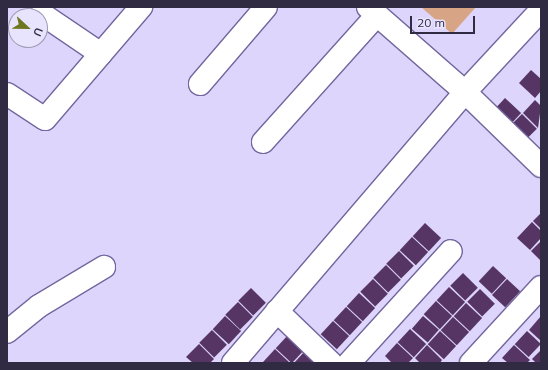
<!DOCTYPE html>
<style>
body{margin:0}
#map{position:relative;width:548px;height:370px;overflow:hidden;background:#ddd5fb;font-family:Mulish,sans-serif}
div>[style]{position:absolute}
.green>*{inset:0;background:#d7a585}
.building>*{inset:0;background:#563565;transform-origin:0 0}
.roads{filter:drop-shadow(1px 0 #73669e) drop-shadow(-1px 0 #73669e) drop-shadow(0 1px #73669e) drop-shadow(0 -1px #73669e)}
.street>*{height:22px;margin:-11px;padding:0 11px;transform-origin:11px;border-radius:11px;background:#fff}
span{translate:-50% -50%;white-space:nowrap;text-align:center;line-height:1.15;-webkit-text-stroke:4px #e9e4fe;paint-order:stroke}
.frame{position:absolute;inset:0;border:8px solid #302a43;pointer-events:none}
.north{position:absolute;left:8px;top:8px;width:40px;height:40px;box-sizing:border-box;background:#e9e4fe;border:1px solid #9f9ab3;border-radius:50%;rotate:112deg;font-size:11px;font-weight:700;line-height:16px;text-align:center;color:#302a43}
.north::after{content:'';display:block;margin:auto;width:14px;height:18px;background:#6e761f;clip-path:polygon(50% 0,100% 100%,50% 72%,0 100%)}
.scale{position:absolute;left:410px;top:16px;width:65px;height:18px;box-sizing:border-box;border:2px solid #302a43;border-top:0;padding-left:5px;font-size:12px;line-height:14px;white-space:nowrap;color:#302a43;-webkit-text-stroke:3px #e9e4fe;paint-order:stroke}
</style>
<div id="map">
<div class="green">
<i style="clip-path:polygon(421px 7px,476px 7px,452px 34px)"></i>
</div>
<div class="building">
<i style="clip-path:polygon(531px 70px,541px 79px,541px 91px,535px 98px,519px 83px)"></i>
<i style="left:505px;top:98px;width:22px;height:18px;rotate:43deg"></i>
<i style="clip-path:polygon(535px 100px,541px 106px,538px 128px,523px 113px)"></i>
<i style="left:522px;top:114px;width:21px;height:18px;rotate:45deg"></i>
<i style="clip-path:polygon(541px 213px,541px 229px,533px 221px)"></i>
<i style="clip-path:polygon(532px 222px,541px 231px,541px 238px,530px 250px,517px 238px)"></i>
<i style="left:425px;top:223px;width:22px;height:18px;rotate:43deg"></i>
<i style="left:412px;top:237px;width:22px;height:18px;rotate:43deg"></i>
<i style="clip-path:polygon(541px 241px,541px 261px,531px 251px)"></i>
<i style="left:399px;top:251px;width:21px;height:18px;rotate:45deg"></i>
<i style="left:386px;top:265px;width:21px;height:18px;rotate:45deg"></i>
<i style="left:493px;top:266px;width:18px;height:21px;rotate:43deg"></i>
<i style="left:463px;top:273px;width:21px;height:18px;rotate:45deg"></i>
<i style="left:373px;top:279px;width:21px;height:18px;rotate:45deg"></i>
<i style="left:507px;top:279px;width:18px;height:22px;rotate:43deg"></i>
<i style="left:449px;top:287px;width:22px;height:18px;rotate:43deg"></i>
<i style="left:251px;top:288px;width:21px;height:18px;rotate:45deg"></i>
<i style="left:480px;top:289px;width:21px;height:18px;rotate:45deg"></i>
<i style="left:359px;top:293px;width:22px;height:18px;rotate:43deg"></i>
<i style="left:436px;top:301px;width:22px;height:18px;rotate:43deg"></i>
<i style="left:238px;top:302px;width:21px;height:18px;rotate:45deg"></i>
<i style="left:466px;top:303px;width:22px;height:18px;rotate:43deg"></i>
<i style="left:346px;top:307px;width:22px;height:18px;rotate:43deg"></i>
<i style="left:225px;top:316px;width:22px;height:18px;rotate:43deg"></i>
<i style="left:423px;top:316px;width:21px;height:17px;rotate:41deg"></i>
<i style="clip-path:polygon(541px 316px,541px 341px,529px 330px)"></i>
<i style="left:453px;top:317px;width:22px;height:18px;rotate:43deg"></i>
<i style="left:333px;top:321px;width:22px;height:18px;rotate:43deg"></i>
<i style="left:410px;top:329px;width:22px;height:18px;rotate:43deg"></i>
<i style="left:212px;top:330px;width:21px;height:18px;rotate:45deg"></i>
<i style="left:440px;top:331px;width:22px;height:18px;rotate:43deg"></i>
<i style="left:527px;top:331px;width:19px;height:18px;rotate:43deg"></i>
<i style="left:288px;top:335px;width:22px;height:18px;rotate:43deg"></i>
<i style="clip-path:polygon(397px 343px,413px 358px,408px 363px,392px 363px,385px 356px)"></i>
<i style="clip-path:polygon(199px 344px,214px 359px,210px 363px,193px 363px,186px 357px)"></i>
<i style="clip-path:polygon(427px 345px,442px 360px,440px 363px,420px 363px,415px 358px)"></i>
<i style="clip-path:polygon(514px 345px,530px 360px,527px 363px,508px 363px,502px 358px)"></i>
<i style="clip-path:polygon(275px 349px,290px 363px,263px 362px)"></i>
<i style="clip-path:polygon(541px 350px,541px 363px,536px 363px,532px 359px)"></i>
<i style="clip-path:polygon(305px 351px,317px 363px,294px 363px)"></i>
</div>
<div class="roads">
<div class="street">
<i style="left:368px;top:7px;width:129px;rotate:41.2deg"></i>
<i style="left:465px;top:92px;width:106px;rotate:44.2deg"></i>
<i style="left:42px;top:14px;width:71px;rotate:34.1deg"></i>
<i style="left:200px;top:84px;width:101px;rotate:-49.4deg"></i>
<i style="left:7px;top:94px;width:45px;rotate:33.3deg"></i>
<i style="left:45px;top:119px;width:148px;rotate:-49.4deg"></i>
<i style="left:263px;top:142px;width:171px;rotate:-48.1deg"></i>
<i style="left:277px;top:311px;width:75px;rotate:43.9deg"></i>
<i style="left:7px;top:332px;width:41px;rotate:-39.1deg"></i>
<i style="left:39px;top:306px;width:76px;rotate:-31deg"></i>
<i style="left:233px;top:363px;width:357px;rotate:-49.4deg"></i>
<i style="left:465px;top:92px;width:112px;rotate:-47.2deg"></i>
<i style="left:349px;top:363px;width:151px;rotate:-47.7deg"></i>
<i style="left:471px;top:363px;width:103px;rotate:-47.4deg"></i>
</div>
</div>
<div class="frame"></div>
<div class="north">U</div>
<div class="scale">20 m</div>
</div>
